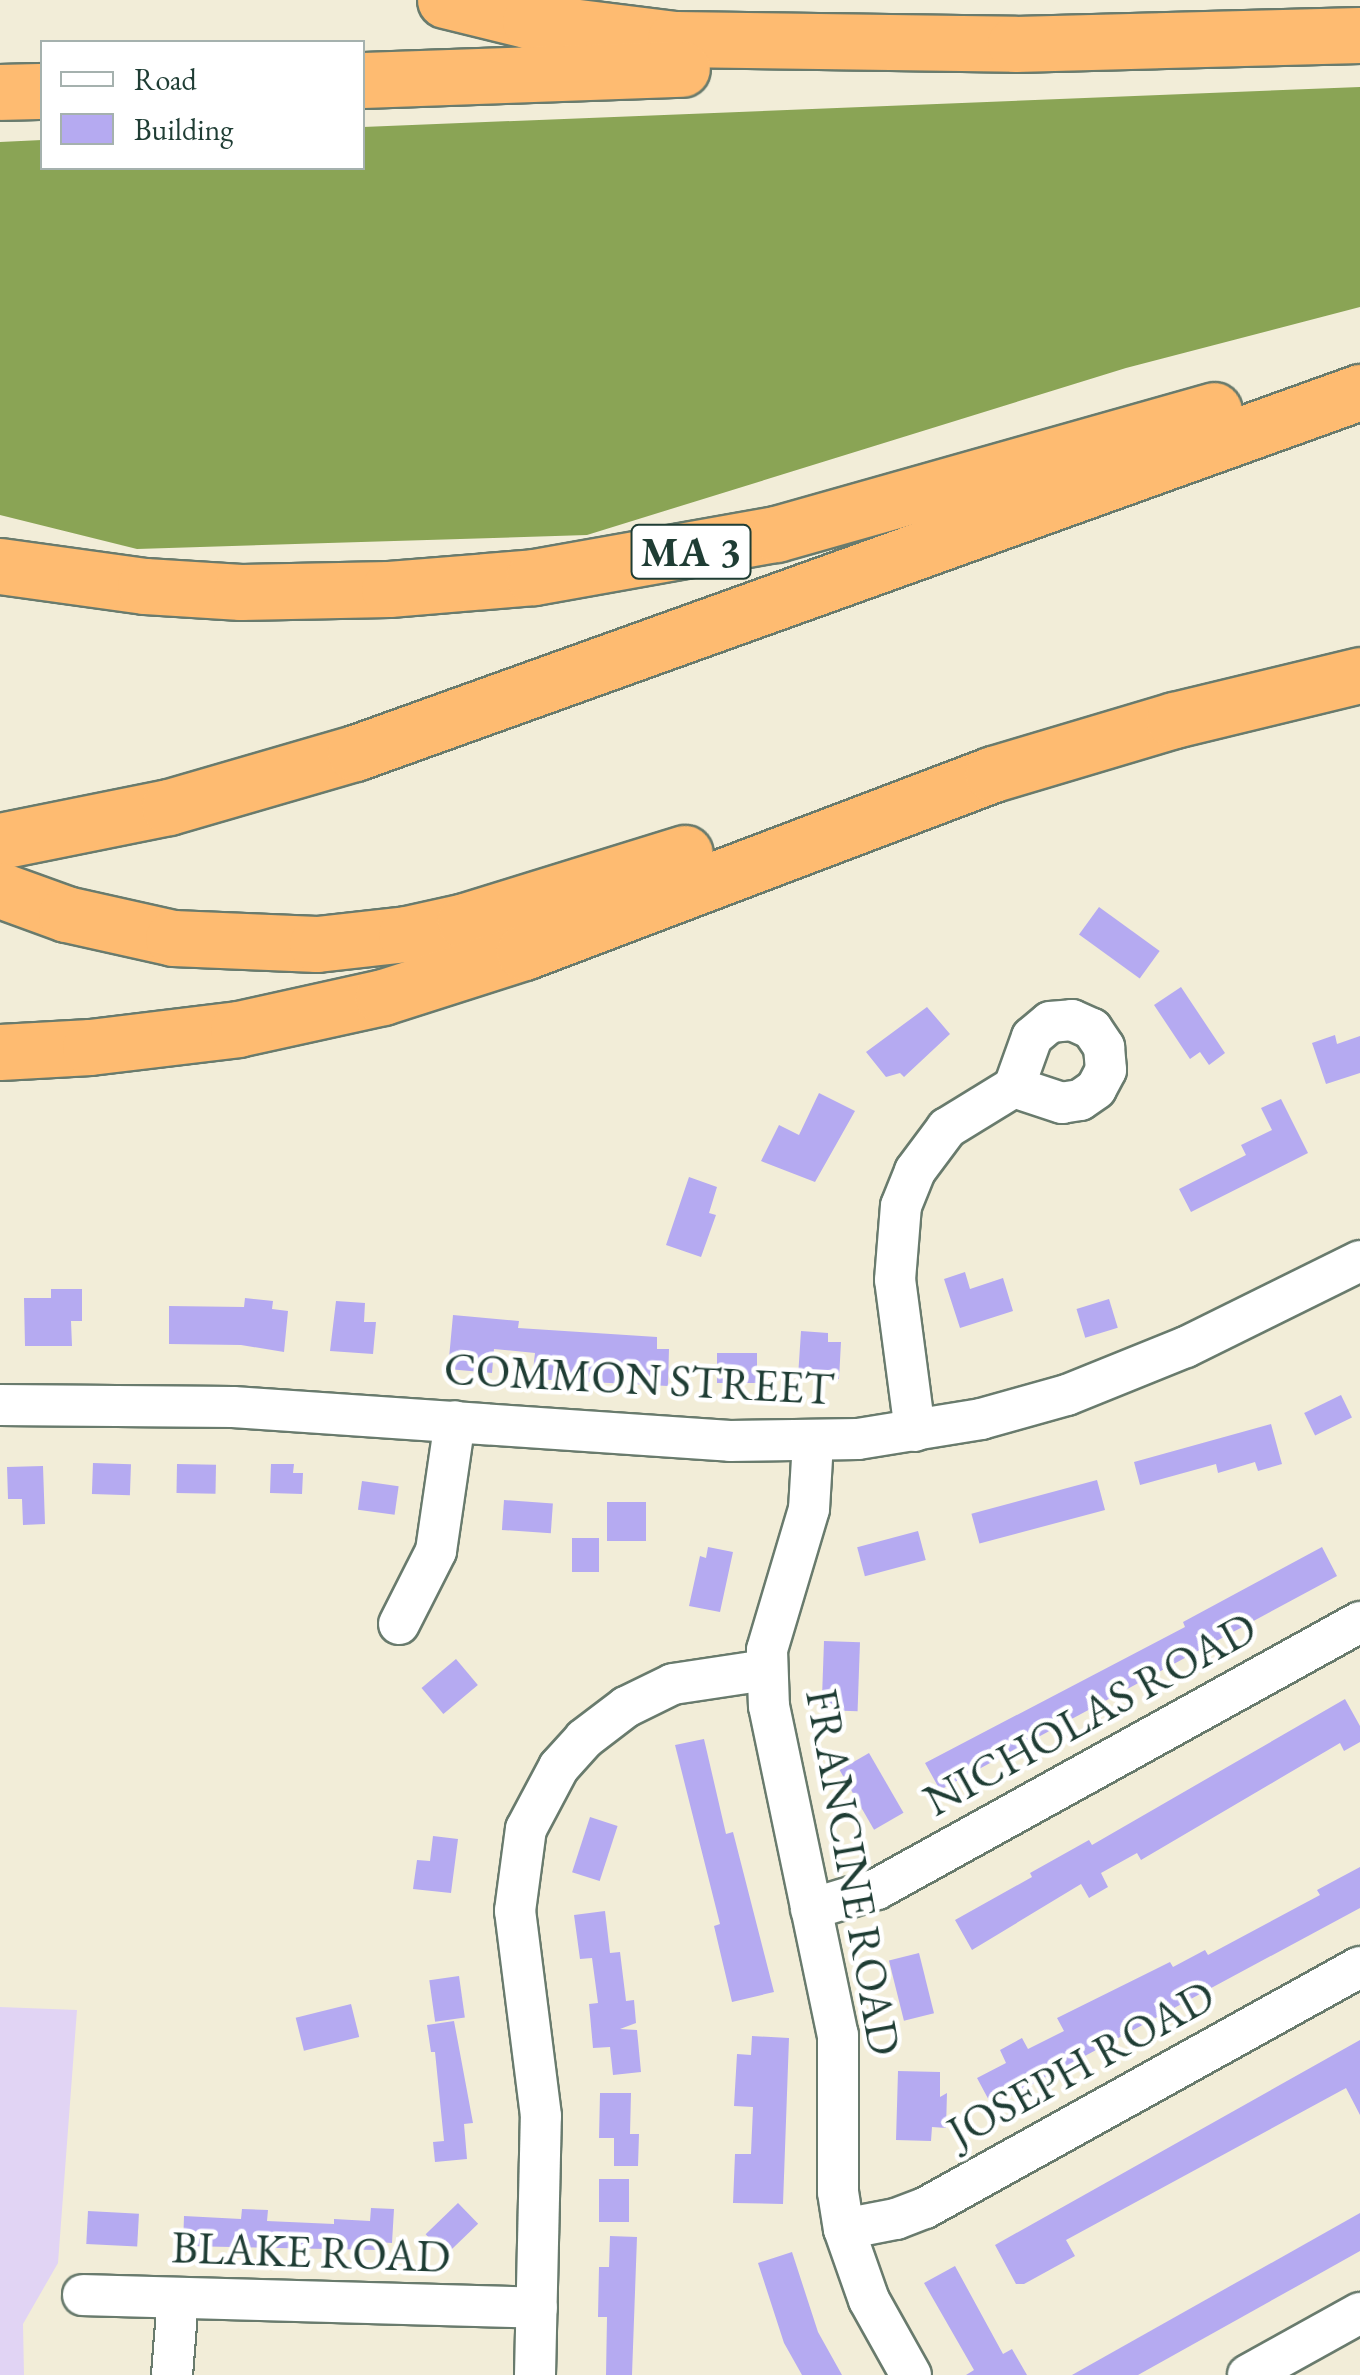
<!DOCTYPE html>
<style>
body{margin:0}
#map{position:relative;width:1360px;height:2375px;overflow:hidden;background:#f2edd8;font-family:"EB Garamond",serif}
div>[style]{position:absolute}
.built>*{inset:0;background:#e1d4f4}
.forest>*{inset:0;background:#8aa455}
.building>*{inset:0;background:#b5aaf1;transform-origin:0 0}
.roads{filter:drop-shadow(2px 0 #697b6d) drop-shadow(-2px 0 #697b6d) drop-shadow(0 2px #697b6d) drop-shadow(0 -2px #697b6d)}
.minor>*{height:40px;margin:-20px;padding:0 20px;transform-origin:20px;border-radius:20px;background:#fff}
.highway>*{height:55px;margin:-27.5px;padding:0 27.5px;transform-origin:27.5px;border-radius:27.5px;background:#febb71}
span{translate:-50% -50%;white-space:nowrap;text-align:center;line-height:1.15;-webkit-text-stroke:9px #fff;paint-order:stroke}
.shield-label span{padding:2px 8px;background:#fff;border:2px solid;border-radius:8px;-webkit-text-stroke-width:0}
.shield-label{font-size:42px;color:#1f3d34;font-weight:700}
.street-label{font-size:45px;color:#1f3d34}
.legend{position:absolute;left:40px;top:40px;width:325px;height:130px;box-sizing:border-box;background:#fff;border:2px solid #a5b1ae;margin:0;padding:12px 18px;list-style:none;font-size:30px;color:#1f3d34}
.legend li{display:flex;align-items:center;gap:20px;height:50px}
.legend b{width:50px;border:2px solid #a5b1ae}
</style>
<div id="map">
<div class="built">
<i style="clip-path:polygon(0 2007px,77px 2010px,58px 2263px,23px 2324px,24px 2375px,0 2375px)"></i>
</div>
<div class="forest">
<i style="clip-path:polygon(1360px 87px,1360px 307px,1126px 368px,587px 535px,137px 549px,0 515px,0 142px,42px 140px,42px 168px,362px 168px,363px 127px)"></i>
</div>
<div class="building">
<i style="left:1099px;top:907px;width:75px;height:34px;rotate:36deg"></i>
<i style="clip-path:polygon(1181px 987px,1225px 1053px,1209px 1065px,1200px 1052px,1190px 1059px,1154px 1005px)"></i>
<i style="clip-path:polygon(927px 1007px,950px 1034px,904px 1077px,900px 1073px,886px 1077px,866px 1052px)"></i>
<i style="clip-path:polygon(1335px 1035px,1337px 1044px,1360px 1036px,1360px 1073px,1326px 1084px,1312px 1043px)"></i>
<i style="clip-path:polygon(819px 1093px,855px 1111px,815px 1182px,761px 1161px,779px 1125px,799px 1135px)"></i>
<i style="clip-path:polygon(1281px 1099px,1308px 1153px,1191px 1212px,1179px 1189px,1246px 1155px,1241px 1145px,1272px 1130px,1261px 1108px)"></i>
<i style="clip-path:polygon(689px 1177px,717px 1187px,709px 1213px,716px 1215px,701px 1257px,666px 1245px)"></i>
<i style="clip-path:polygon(965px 1272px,970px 1289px,1003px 1278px,1013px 1311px,960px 1328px,944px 1279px)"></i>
<i style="clip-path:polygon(51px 1289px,82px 1289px,82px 1321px,71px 1321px,72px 1346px,25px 1346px,24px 1298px,51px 1298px)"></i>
<i style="clip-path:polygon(245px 1298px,273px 1301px,272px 1309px,288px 1311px,284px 1352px,241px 1345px,169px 1344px,169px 1306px,244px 1307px)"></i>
<i style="left:1109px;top:1299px;width:30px;height:34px;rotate:73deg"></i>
<i style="clip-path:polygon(336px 1301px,365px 1303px,364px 1322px,376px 1322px,373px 1354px,330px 1351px)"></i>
<i style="clip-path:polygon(453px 1315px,519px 1321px,518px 1328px,657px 1337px,657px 1349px,669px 1349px,668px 1386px,532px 1379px,535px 1353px,494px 1349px,492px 1373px,448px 1369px)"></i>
<i style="clip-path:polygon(801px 1331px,828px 1333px,828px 1342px,841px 1342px,839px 1379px,798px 1377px)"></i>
<i style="left:757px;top:1353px;width:30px;height:40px;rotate:90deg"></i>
<i style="left:1341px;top:1395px;width:25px;height:41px;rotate:64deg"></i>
<i style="clip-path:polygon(1271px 1424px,1282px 1464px,1258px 1471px,1255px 1462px,1218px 1473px,1216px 1464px,1140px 1485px,1134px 1462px)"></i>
<i style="left:93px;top:1463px;width:38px;height:31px;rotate:2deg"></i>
<i style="left:177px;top:1464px;width:39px;height:29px;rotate:1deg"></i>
<i style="clip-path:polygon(271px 1464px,294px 1464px,293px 1473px,303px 1473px,302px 1494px,270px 1493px)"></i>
<i style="clip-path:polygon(43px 1466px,45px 1524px,23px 1525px,22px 1499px,8px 1499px,7px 1467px)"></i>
<i style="left:1097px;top:1480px;width:31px;height:130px;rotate:75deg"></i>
<i style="left:362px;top:1481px;width:37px;height:29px;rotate:8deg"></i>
<i style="left:504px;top:1500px;width:49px;height:30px;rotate:4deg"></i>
<i style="left:607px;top:1502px;width:39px;height:39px"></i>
<i style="left:918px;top:1531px;width:30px;height:63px;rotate:75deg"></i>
<i style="left:572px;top:1538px;width:27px;height:34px"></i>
<i style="clip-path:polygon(708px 1547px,733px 1552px,720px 1612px,689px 1606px,700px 1556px,706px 1558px)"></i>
<i style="clip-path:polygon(1322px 1547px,1337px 1576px,940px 1790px,925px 1763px,1185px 1627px,1183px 1622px)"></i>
<i style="left:824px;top:1641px;width:36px;height:69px;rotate:2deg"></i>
<i style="left:456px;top:1659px;width:34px;height:45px;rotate:50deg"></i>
<i style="clip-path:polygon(1345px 1699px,1360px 1726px,1360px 1742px,1344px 1751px,1340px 1743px,1141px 1860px,1137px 1853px,1101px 1873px,1108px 1887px,1089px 1898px,1081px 1884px,972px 1950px,955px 1920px,1032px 1877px,1030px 1873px,1089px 1840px,1092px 1845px)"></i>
<i style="clip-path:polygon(704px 1739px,726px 1834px,733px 1832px,774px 1992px,732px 2002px,714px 1926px,720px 1924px,675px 1745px)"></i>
<i style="left:869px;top:1753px;width:69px;height:34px;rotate:60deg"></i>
<i style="left:590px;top:1817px;width:29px;height:58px;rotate:18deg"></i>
<i style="clip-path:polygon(433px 1836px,458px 1839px,451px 1893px,413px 1889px,417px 1860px,430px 1861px)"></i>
<i style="clip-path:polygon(1360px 1867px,1360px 1908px,992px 2106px,977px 2078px,1006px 2063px,1000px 2050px,1022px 2038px,1028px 2049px,1064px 2031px,1057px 2018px,1170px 1962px,1173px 1967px,1205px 1950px,1208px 1955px,1320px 1895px,1317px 1890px)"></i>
<i style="clip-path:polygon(605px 1911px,610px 1953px,620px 1952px,626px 2001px,634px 2000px,636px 2023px,620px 2029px,637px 2030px,641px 2072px,613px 2075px,610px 2047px,593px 2048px,589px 2004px,598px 2003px,592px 1958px,580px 1959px,574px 1915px)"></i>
<i style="left:919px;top:1953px;width:62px;height:31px;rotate:76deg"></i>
<i style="left:459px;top:1976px;width:42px;height:30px;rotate:82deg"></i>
<i style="left:351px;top:2004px;width:34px;height:57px;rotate:76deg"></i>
<i style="clip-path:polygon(454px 2021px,473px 2123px,464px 2124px,467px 2159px,435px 2162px,433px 2142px,444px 2141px,435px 2052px,431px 2052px,427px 2025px)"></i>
<i style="clip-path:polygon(752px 2036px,789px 2038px,783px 2204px,733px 2203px,735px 2154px,751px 2154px,753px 2107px,734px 2106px,737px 2054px,751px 2055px)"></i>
<i style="clip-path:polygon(1360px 2040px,1360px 2115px,1346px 2088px,1066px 2240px,1075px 2256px,1024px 2284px,1016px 2284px,995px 2245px)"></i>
<i style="clip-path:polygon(898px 2071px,940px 2072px,940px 2097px,947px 2093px,946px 2128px,932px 2127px,931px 2141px,896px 2140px)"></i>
<i style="clip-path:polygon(600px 2093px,631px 2093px,630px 2134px,639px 2134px,638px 2166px,614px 2166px,614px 2138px,599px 2138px)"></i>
<i style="left:599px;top:2179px;width:30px;height:43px"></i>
<i style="left:458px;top:2203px;width:29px;height:45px;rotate:46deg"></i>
<i style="clip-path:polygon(371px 2208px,394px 2209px,392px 2243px,377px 2242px,377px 2250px,183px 2246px,184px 2216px,241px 2219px,242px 2209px,268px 2210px,267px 2221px,334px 2224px,334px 2219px,370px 2221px)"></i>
<i style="left:88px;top:2211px;width:51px;height:33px;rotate:3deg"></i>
<i style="clip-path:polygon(1360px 2213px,1360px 2251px,1310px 2279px,1138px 2375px,1072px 2375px)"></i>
<i style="clip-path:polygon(610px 2236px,637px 2237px,632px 2375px,606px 2375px,607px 2317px,598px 2317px,599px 2267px,609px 2267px)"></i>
<i style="clip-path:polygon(792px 2252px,818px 2332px,842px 2375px,802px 2375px,784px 2343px,758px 2263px)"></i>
<i style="clip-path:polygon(955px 2266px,1003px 2354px,1012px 2349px,1027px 2375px,966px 2375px,974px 2370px,924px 2283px)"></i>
</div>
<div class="roads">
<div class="minor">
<i style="left:1072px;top:1020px;width:22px;rotate:24deg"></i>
<i style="left:1092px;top:1029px;width:22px;rotate:56deg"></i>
<i style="left:1104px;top:1047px;width:23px;rotate:85deg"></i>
<i style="left:1106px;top:1070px;width:21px;rotate:118deg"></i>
<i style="left:1096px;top:1089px;width:19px;rotate:145deg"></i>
<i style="left:1080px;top:1100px;width:18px;rotate:171deg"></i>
<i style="left:1062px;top:1103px;width:51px;rotate:-161.6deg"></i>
<i style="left:1014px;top:1087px;width:53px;rotate:-70.2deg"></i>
<i style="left:1032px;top:1037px;width:23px;rotate:-40deg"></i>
<i style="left:1050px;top:1022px;width:22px;rotate:-5deg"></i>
<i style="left:0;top:1405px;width:233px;rotate:0.5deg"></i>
<i style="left:233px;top:1407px;width:498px;rotate:3.9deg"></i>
<i style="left:730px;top:1441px;width:128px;rotate:-0.9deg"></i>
<i style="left:858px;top:1439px;width:125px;rotate:-9.2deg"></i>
<i style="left:981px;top:1419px;width:89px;rotate:-15.6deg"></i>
<i style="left:1067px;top:1395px;width:128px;rotate:-22deg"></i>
<i style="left:1186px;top:1347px;width:194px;rotate:-26.3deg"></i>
<i style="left:915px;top:1431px;width:152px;rotate:-97.5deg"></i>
<i style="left:895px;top:1280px;width:74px;rotate:-85.4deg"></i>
<i style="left:901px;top:1206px;width:38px;rotate:-68deg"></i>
<i style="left:915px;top:1171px;width:54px;rotate:-53.3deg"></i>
<i style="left:947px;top:1128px;width:79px;rotate:-31.5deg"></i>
<i style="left:813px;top:1442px;width:67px;rotate:93.4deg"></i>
<i style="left:809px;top:1509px;width:147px;rotate:106.6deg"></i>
<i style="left:767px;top:1650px;width:56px;rotate:88deg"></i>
<i style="left:769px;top:1706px;width:336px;rotate:78.2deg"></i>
<i style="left:838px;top:2035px;width:157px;rotate:90deg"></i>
<i style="left:838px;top:2192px;width:37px;rotate:81deg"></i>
<i style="left:844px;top:2229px;width:75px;rotate:70.6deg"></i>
<i style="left:869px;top:2300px;width:86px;rotate:60.8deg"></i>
<i style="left:399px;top:1624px;width:82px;rotate:-63.1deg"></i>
<i style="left:436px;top:1551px;width:131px;rotate:-81.7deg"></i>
<i style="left:811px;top:1909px;width:69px;rotate:-16.9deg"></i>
<i style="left:877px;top:1889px;width:552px;rotate:-28.93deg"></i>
<i style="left:844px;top:2229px;width:53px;rotate:-10.9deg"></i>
<i style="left:896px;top:2219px;width:31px;rotate:-21deg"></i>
<i style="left:925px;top:2208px;width:497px;rotate:-29deg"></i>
<i style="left:83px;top:2295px;width:454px;rotate:1.6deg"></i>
<i style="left:172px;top:2375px;width:76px;rotate:-85.5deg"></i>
<i style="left:535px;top:2375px;width:259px;rotate:-88.7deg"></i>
<i style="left:541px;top:2116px;width:207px;rotate:-97.2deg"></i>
<i style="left:515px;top:1911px;width:83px;rotate:-82.4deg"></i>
<i style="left:526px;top:1829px;width:70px;rotate:-62deg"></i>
<i style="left:559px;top:1767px;width:38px;rotate:-48deg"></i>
<i style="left:584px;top:1739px;width:53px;rotate:-37.3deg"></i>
<i style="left:626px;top:1707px;width:52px;rotate:-26.1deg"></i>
<i style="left:673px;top:1684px;width:94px;rotate:-8.6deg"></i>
<i style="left:1248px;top:2375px;width:128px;rotate:-29deg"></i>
</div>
<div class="highway">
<i style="left:445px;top:0;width:88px;rotate:13.9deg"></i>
<i style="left:530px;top:21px;width:146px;rotate:7.1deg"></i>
<i style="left:675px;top:39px;width:340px;rotate:0.8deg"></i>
<i style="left:1015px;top:44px;width:345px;rotate:-1.5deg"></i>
<i style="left:362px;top:80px;width:320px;rotate:-2deg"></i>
<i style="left:0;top:92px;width:42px;rotate:-1.4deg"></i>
<i style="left:0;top:566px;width:146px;rotate:7.9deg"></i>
<i style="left:145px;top:586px;width:96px;rotate:3.6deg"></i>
<i style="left:241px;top:592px;width:148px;rotate:-1.2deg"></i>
<i style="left:389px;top:589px;width:145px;rotate:-4.7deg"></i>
<i style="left:534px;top:577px;width:246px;rotate:-10.1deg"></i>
<i style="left:776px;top:534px;width:455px;rotate:-15.8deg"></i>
<i style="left:0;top:841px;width:172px;rotate:-11.4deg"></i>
<i style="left:169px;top:807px;width:194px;rotate:-16.2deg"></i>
<i style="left:355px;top:753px;width:1068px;rotate:-19.76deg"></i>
<i style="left:0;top:890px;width:70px;rotate:20deg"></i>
<i style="left:66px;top:914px;width:110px;rotate:12.6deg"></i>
<i style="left:173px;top:938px;width:144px;rotate:2.4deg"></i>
<i style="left:317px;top:944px;width:90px;rotate:-6.4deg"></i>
<i style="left:406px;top:934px;width:60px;rotate:-12.4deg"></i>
<i style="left:465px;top:921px;width:230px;rotate:-17.2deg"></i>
<i style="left:0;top:1052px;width:90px;rotate:-3.2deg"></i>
<i style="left:90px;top:1047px;width:149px;rotate:-6.9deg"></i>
<i style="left:238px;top:1029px;width:148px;rotate:-12.4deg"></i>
<i style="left:383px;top:997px;width:148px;rotate:-17.7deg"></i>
<i style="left:524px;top:952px;width:502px;rotate:-20.78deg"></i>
<i style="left:993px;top:774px;width:189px;rotate:-16.6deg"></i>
<i style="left:1174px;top:720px;width:191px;rotate:-13.6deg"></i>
</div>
</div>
<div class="shield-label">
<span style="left:691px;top:552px">MA 3</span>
</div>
<div class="street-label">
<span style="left:639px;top:1379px;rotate:3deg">COMMON STREET</span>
<span style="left:1090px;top:1714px;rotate:-29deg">NICHOLAS ROAD</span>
<span style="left:853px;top:1872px;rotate:80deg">FRANCINE ROAD</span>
<span style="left:1081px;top:2064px;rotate:-29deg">JOSEPH ROAD</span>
<span style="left:311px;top:2252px;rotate:2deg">BLAKE ROAD</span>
</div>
<ul class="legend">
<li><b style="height:12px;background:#fff"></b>Road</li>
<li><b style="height:28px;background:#b5aaf1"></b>Building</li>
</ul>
</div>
